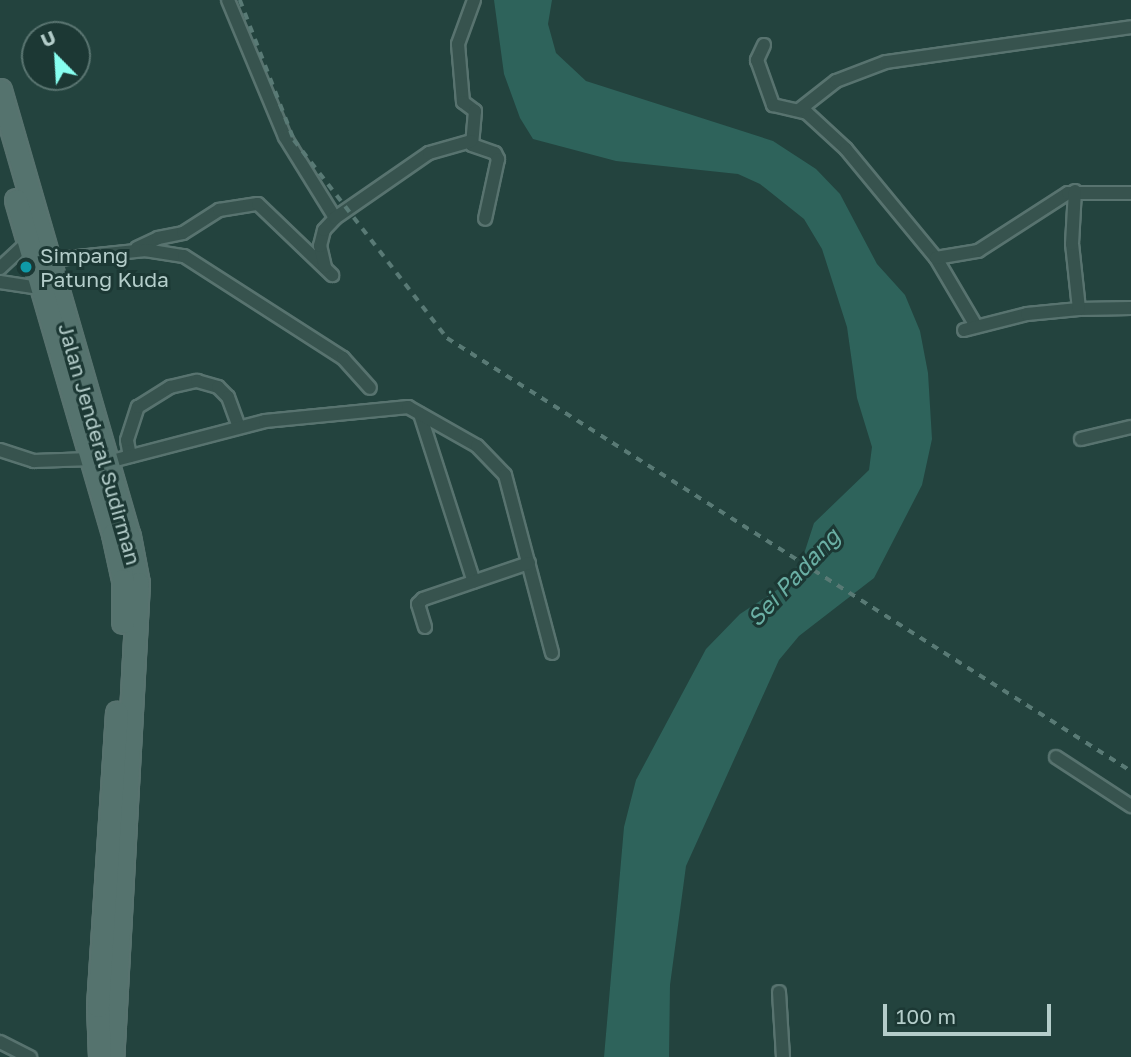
<!DOCTYPE html>
<style>
body{margin:0}
#map{position:relative;width:1131px;height:1057px;overflow:hidden;background:#23433e;font-family:"Golos Text",sans-serif}
div>[style]{position:absolute}
.water>*{inset:0;background:#2e635b}
.roads{filter:drop-shadow(2px 0 #58736f) drop-shadow(-2px 0 #58736f) drop-shadow(0 2px #58736f) drop-shadow(0 -2px #58736f)}
.minor>*{height:12px;margin:-6px;padding:0 6px;transform-origin:6px;border-radius:6px;background:#37534e}
.primary>*{height:21px;margin:-10.5px;padding:0 10.5px;transform-origin:10.5px;border-radius:10.5px;background:#55736e}
.rail>*{height:3.5px;margin-top:-1.75px;transform-origin:0;background:repeating-linear-gradient(90deg,#597a75 0 7px,transparent 0 14px)}
.dots>*{width:19px;height:19px;translate:-50% -50%;box-sizing:border-box;border:4px solid #1c3834;border-radius:50%}
span{translate:-50% -50%;white-space:nowrap;text-align:center;line-height:1.15;-webkit-text-stroke:6px #1c3834;paint-order:stroke}
.poi-label{font-size:21px;color:#b4cdca}
.left{translate:0 -50%;text-align:left}
.street-label{font-size:21px;color:#b4cdca}
.water-label{font-size:23px;color:#6aafa4;font-style:italic}
.north{position:absolute;left:21px;top:21px;width:70px;height:70px;box-sizing:border-box;background:#1c3834;border:2px solid #597470;border-radius:50%;rotate:336deg;font-size:19px;font-weight:700;line-height:28px;text-align:center;color:#b4cdca}
.north::after{content:'';display:block;margin:auto;width:24px;height:32px;background:#87fff0;clip-path:polygon(50% 0,100% 100%,50% 72%,0 100%)}
.scale{position:absolute;left:883px;top:1004px;width:168px;height:32px;box-sizing:border-box;border:4px solid #b4cdca;border-top:0;padding-left:9px;font-size:21px;line-height:24px;white-space:nowrap;color:#b4cdca;-webkit-text-stroke:5px #1c3834;paint-order:stroke}
</style>
<div id="map">
<div class="water">
<i style="clip-path:polygon(494px 0,552px 0,548px 24px,556px 53px,586px 81px,773px 141px,816px 169px,840px 194px,877px 264px,905px 295px,920px 331px,928px 373px,932px 439px,922px 485px,874px 578px,799px 636px,779px 660px,686px 866px,670px 985px,669px 1057px,604px 1057px,624px 827px,636px 780px,706px 649px,740px 614px,783px 586px,803px 557px,814px 523px,869px 470px,872px 447px,857px 398px,847px 327px,822px 249px,804px 219px,760px 184px,738px 174px,616px 161px,533px 139px,520px 118px,504px 74px)"></i>
</div>
<div class="roads">
<div class="minor">
<i style="left:228px;top:0;width:148px;rotate:67.4deg"></i>
<i style="left:285px;top:137px;width:95px;rotate:58.3deg"></i>
<i style="left:474px;top:0;width:47px;rotate:110deg"></i>
<i style="left:458px;top:44px;width:58px;rotate:85.1deg"></i>
<i style="left:463px;top:102px;width:15px;rotate:37deg"></i>
<i style="left:475px;top:111px;width:34px;rotate:95deg"></i>
<i style="left:472px;top:145px;width:24px;rotate:19deg"></i>
<i style="left:495px;top:153px;width:7px;rotate:63deg"></i>
<i style="left:498px;top:159px;width:61px;rotate:102.2deg"></i>
<i style="left:764px;top:45px;width:17px;rotate:115deg"></i>
<i style="left:757px;top:60px;width:48px;rotate:70.4deg"></i>
<i style="left:773px;top:105px;width:35px;rotate:13deg"></i>
<i style="left:807px;top:113px;width:53px;rotate:42.7deg"></i>
<i style="left:846px;top:149px;width:141px;rotate:50.5deg"></i>
<i style="left:936px;top:258px;width:79px;rotate:59.5deg"></i>
<i style="left:799px;top:110px;width:47px;rotate:-38.1deg"></i>
<i style="left:836px;top:81px;width:53px;rotate:-20.8deg"></i>
<i style="left:886px;top:62px;width:247px;rotate:-8.1deg"></i>
<i style="left:137px;top:248px;width:23px;rotate:-25deg"></i>
<i style="left:158px;top:238px;width:25px;rotate:-11deg"></i>
<i style="left:183px;top:233px;width:43px;rotate:-32.6deg"></i>
<i style="left:219px;top:210px;width:39px;rotate:-9deg"></i>
<i style="left:258px;top:204px;width:103px;rotate:43.8deg"></i>
<i style="left:936px;top:258px;width:43px;rotate:-9.5deg"></i>
<i style="left:978px;top:251px;width:107px;rotate:-32.8deg"></i>
<i style="left:1068px;top:193px;width:63px"></i>
<i style="left:49px;top:260px;width:97px;rotate:-5.9deg"></i>
<i style="left:145px;top:250px;width:39px;rotate:9deg"></i>
<i style="left:184px;top:256px;width:189px;rotate:32.7deg"></i>
<i style="left:343px;top:358px;width:40px;rotate:48deg"></i>
<i style="left:325px;top:267px;width:22px;rotate:-103deg"></i>
<i style="left:320px;top:246px;width:16px;rotate:-76deg"></i>
<i style="left:324px;top:230px;width:16px;rotate:-47deg"></i>
<i style="left:335px;top:218px;width:114px;rotate:-34.7deg"></i>
<i style="left:429px;top:153px;width:44px;rotate:-15.9deg"></i>
<i style="left:0;top:268px;width:41px;rotate:-43deg"></i>
<i style="left:0;top:282px;width:47px;rotate:8.7deg"></i>
<i style="left:1079px;top:309px;width:52px;rotate:-1.1deg"></i>
<i style="left:964px;top:330px;width:65px;rotate:-14.3deg"></i>
<i style="left:1027px;top:314px;width:52px;rotate:-5.5deg"></i>
<i style="left:1079px;top:309px;width:65px;rotate:-96.1deg"></i>
<i style="left:1072px;top:244px;width:53px;rotate:-86.8deg"></i>
<i style="left:420px;top:414px;width:176px;rotate:72.2deg"></i>
<i style="left:1081px;top:439px;width:51px;rotate:-13.5deg"></i>
<i style="left:0;top:450px;width:36px;rotate:18deg"></i>
<i style="left:34px;top:461px;width:57px;rotate:-2deg"></i>
<i style="left:130px;top:456px;width:16px;rotate:-101deg"></i>
<i style="left:127px;top:440px;width:35px;rotate:-72deg"></i>
<i style="left:138px;top:407px;width:38px;rotate:-32deg"></i>
<i style="left:170px;top:387px;width:28px;rotate:-13deg"></i>
<i style="left:197px;top:381px;width:22px;rotate:16deg"></i>
<i style="left:218px;top:387px;width:14px;rotate:45deg"></i>
<i style="left:228px;top:397px;width:32px;rotate:70deg"></i>
<i style="left:108px;top:462px;width:162px;rotate:-14.6deg"></i>
<i style="left:265px;top:421px;width:144px;rotate:-5.6deg"></i>
<i style="left:408px;top:407px;width:79px;rotate:29.5deg"></i>
<i style="left:477px;top:446px;width:40px;rotate:46deg"></i>
<i style="left:505px;top:475px;width:184px;rotate:75.2deg"></i>
<i style="left:425px;top:627px;width:24px;rotate:-107deg"></i>
<i style="left:418px;top:604px;width:7px;rotate:-45deg"></i>
<i style="left:423px;top:599px;width:112px;rotate:-18.8deg"></i>
<i style="left:1056px;top:757px;width:90px;rotate:33.2deg"></i>
<i style="left:779px;top:992px;width:65px;rotate:86.5deg"></i>
<i style="left:0;top:1042px;width:34px;rotate:27deg"></i>
</div>
<div class="primary">
<i style="left:0;top:90px;width:464px;rotate:73.9deg"></i>
<i style="left:129px;top:536px;width:48px;rotate:79.2deg"></i>
<i style="left:138px;top:583px;width:475px;rotate:93.1deg"></i>
<i style="left:16px;top:200px;width:348px;rotate:73.8deg"></i>
<i style="left:113px;top:534px;width:47px;rotate:77.7deg"></i>
<i style="left:123px;top:580px;width:42px;rotate:90deg"></i>
<i style="left:100px;top:1057px;width:51px;rotate:-92.2deg"></i>
<i style="left:98px;top:1006px;width:294px;rotate:-86.3deg"></i>
</div>
</div>
<div class="rail">
<i style="left:240px;top:0;width:150px;rotate:68.9deg"></i>
<i style="left:294px;top:140px;width:250px;rotate:52.3deg"></i>
<i style="left:447px;top:338px;width:810px;rotate:32.34deg"></i>
</div>
<div class="dots">
<i style="left:26px;top:267px;background:#0f9aa8"></i>
</div>
<div class="poi-label">
<span class="left" style="left:40px;top:267px">Simpang<br>Patung Kuda</span>
</div>
<div class="street-label">
<span style="left:100px;top:444px;rotate:74deg">Jalan Jenderal Sudirman</span>
</div>
<div class="water-label">
<span style="left:793px;top:577px;rotate:-47deg">Sei Padang</span>
</div>
<div class="north">U</div>
<div class="scale">100 m</div>
</div>
